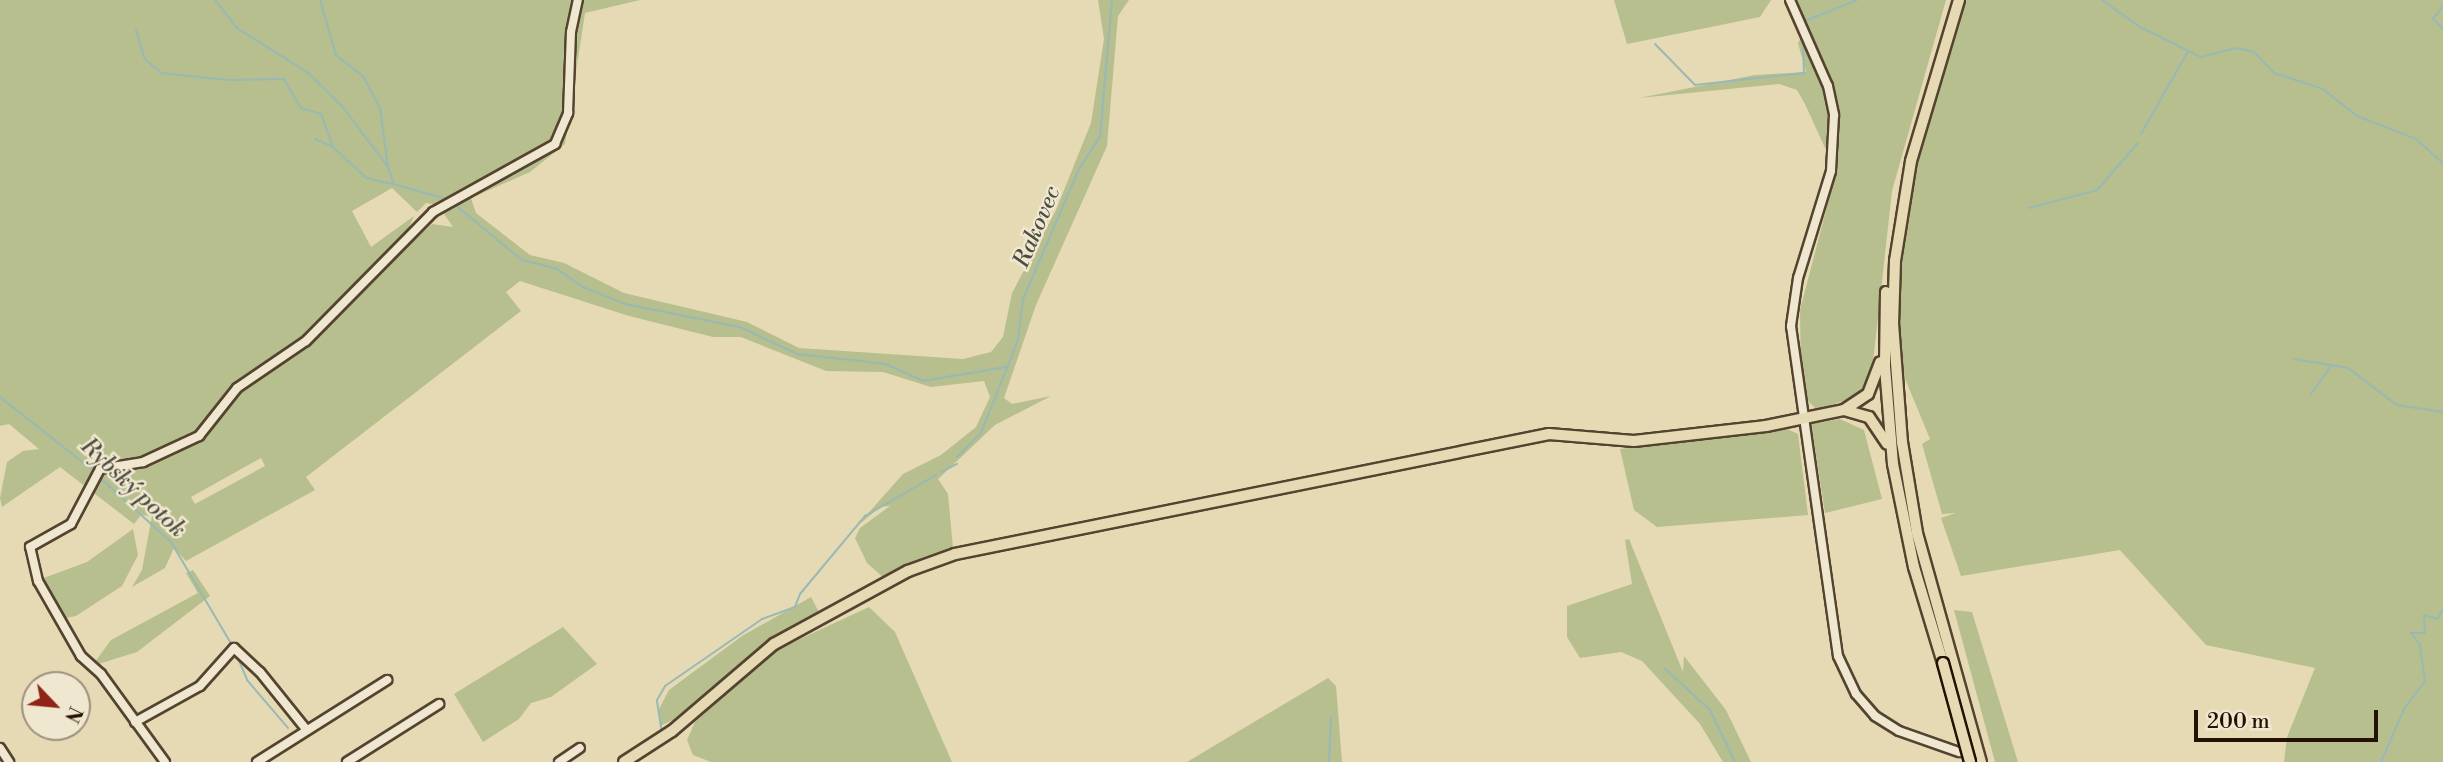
<!DOCTYPE html>
<meta charset="utf-8">
<style>
body{margin:0}
#map{position:relative;width:2443px;height:762px;overflow:hidden;background:#e6dab5;font-family:"Libre Bodoni",serif}
div>[style]{position:absolute}
.green>*{inset:0;background:#b6bf8d}
.stream>*{height:2px;margin:-1px;padding:0 1px;transform-origin:1px;border-radius:1px;background:#98b9b5}
.roads{filter:drop-shadow(2px 0 #54432f) drop-shadow(-2px 0 #54432f) drop-shadow(0 2px #54432f) drop-shadow(0 -2px #54432f)}
.minor>*{height:8px;margin:-4px;padding:0 4px;transform-origin:4px;border-radius:4px;background:#efe7cf}
.major>*{height:10px;margin:-5px;padding:0 5px;transform-origin:5px;border-radius:5px;background:#e6dab5}
.highway>*{height:10px;margin:-5px;padding:0 5px;transform-origin:5px;border-radius:5px;background:#e6dab5}
.bridges{filter:drop-shadow(2px 0 #231102) drop-shadow(-2px 0 #231102) drop-shadow(0 2px #231102) drop-shadow(0 -2px #231102)}
.highway-bridge>*{height:10px;margin:-5px;padding:0 5px;transform-origin:5px;border-radius:5px;background:#e6dab5}
span{translate:-50% -50%;white-space:nowrap;text-align:center;line-height:1.15;-webkit-text-stroke:5px #efe7cf;paint-order:stroke}
.water-label{font-size:23px;color:#4c4c41;font-style:italic}
.north{position:absolute;left:21px;top:671px;width:70px;height:70px;box-sizing:border-box;background:#efe7cf;border:2px solid #9d917d;border-radius:50%;rotate:116deg;font-size:19px;font-weight:700;line-height:28px;text-align:center;color:#231102}
.north::after{content:'';display:block;margin:auto;width:24px;height:32px;background:#8f2418;clip-path:polygon(50% 0,100% 100%,50% 72%,0 100%)}
.scale{position:absolute;left:2194px;top:710px;width:184px;height:32px;box-sizing:border-box;border:4px solid #231102;border-top:0;padding-left:9px;font-size:21px;line-height:24px;white-space:nowrap;color:#231102;-webkit-text-stroke:5px #efe7cf;paint-order:stroke}
</style>
<div id="map">
<div class="green">
<i style="clip-path:polygon(evenodd,0 0,640px 0,585px 13px,565px 144px,530px 172px,471px 198px,476px 213px,530px 255px,564px 263px,624px 293px,747px 322px,799px 348px,963px 359px,991px 352px,1003px 337px,1012px 293px,1056px 210px,1091px 123px,1104px 39px,1098px 0,1129px 0,1118px 16px,1107px 146px,1036px 305px,1004px 398px,1012px 404px,1051px 396px,995px 425px,938px 479px,948px 494px,953px 548px,884px 578px,867px 563px,855px 538px,860px 528px,890px 506px,880px 507px,856px 527px,903px 474px,941px 455px,976px 427px,990px 397px,984px 381px,931px 387px,883px 372px,826px 371px,741px 337px,713px 337px,629px 316px,520px 281px,506px 292px,521px 311px,306px 477px,315px 490px,186px 561px,174px 548px,165px 568px,132px 587px,142px 570px,152px 516px,141px 515px,134px 524px,60px 467px,2px 507px,0 498px,7px 462px,23px 451px,39px 449px,9px 424px,0 426px,0 0,392px 188px,417px 212px,426px 203px,438px 205px,453px 227px,432px 224px,353px 295px,320px 335px,256px 380px,254px 371px,293px 347px,408px 230px,414px 216px,371px 247px,352px 211px,392px 188px,0 0,261px 458px,265px 466px,195px 504px,191px 497px,261px 458px)"></i>
<i style="clip-path:polygon(1614px 0,1771px 0,1760px 17px,1627px 44px)"></i>
<i style="clip-path:polygon(1797px 0,1946px 0,1892px 191px,1872px 371px,1857px 396px,1817px 410px,1805px 398px,1801px 381px,1800px 310px,1836px 172px,1805px 104px,1797px 90px,1779px 84px,1639px 98px,1755px 75px,1806px 72px,1798px 43px,1807px 26px)"></i>
<i style="clip-path:polygon(1965px 0,2443px 0,2443px 762px,2284px 762px,2287px 737px,2315px 668px,2206px 645px,2120px 550px,1961px 576px,1941px 518px,1956px 513px,1942px 514px,1922px 444px,1930px 439px,1899px 364px,1898px 320px,1904px 228px,1917px 161px)"></i>
<i style="clip-path:polygon(1840px 419px,1864px 430px,1882px 499px,1825px 513px,1811px 424px)"></i>
<i style="clip-path:polygon(1787px 429px,1798px 434px,1808px 515px,1657px 527px,1634px 510px,1620px 449px)"></i>
<i style="clip-path:polygon(133px 529px,138px 555px,122px 586px,76px 616px,61px 619px,41px 579px,87px 562px)"></i>
<i style="clip-path:polygon(1629px 539px,1683px 672px,1684px 656px,1726px 710px,1751px 762px,1723px 762px,1700px 724px,1642px 661px,1621px 652px,1580px 658px,1567px 637px,1567px 606px,1632px 584px,1625px 540px)"></i>
<i style="clip-path:polygon(193px 570px,210px 596px,137px 652px,92px 666px,111px 640px,198px 593px,186px 573px)"></i>
<i style="clip-path:polygon(811px 597px,820px 614px,772px 638px,675px 719px,660px 726px,658px 711px,669px 690px,742px 636px)"></i>
<i style="clip-path:polygon(869px 607px,895px 632px,952px 762px,711px 762px,693px 755px,687px 740px,695px 722px,772px 652px)"></i>
<i style="clip-path:polygon(1954px 610px,1972px 612px,2018px 762px,1995px 762px)"></i>
<i style="clip-path:polygon(563px 627px,597px 664px,551px 697px,531px 703px,519px 719px,483px 742px,454px 694px)"></i>
<i style="clip-path:polygon(1328px 678px,1336px 686px,1342px 762px,1187px 762px)"></i>
</div>
<div class="stream">
<i style="left:215px;top:0;width:36px;rotate:52deg"></i>
<i style="left:237px;top:28px;width:83px;rotate:32.2deg"></i>
<i style="left:307px;top:72px;width:49px;rotate:44.2deg"></i>
<i style="left:342px;top:106px;width:76px;rotate:53deg"></i>
<i style="left:388px;top:167px;width:18px;rotate:71deg"></i>
<i style="left:394px;top:184px;width:54px;rotate:16.1deg"></i>
<i style="left:320px;top:0;width:57px;rotate:73.8deg"></i>
<i style="left:336px;top:55px;width:34px;rotate:38deg"></i>
<i style="left:363px;top:76px;width:36px;rotate:62deg"></i>
<i style="left:380px;top:108px;width:60px;rotate:82.3deg"></i>
<i style="left:2102px;top:0;width:47px;rotate:35.4deg"></i>
<i style="left:2140px;top:27px;width:68px;rotate:26.2deg"></i>
<i style="left:2201px;top:57px;width:37px;rotate:-14deg"></i>
<i style="left:2237px;top:48px;width:17px;rotate:13deg"></i>
<i style="left:2254px;top:52px;width:29px;rotate:46deg"></i>
<i style="left:2274px;top:73px;width:52px;rotate:18.1deg"></i>
<i style="left:2323px;top:89px;width:43px;rotate:38.5deg"></i>
<i style="left:2357px;top:116px;width:63px;rotate:21.3deg"></i>
<i style="left:2416px;top:139px;width:36px;rotate:42deg"></i>
<i style="left:2443px;top:6px;width:16px;rotate:128deg"></i>
<i style="left:2433px;top:19px;width:14px;rotate:45deg"></i>
<i style="left:1805px;top:21px;width:56px;rotate:-22deg"></i>
<i style="left:136px;top:30px;width:30px;rotate:73deg"></i>
<i style="left:145px;top:59px;width:21px;rotate:41deg"></i>
<i style="left:161px;top:73px;width:68px;rotate:5.9deg"></i>
<i style="left:229px;top:80px;width:55px;rotate:-1deg"></i>
<i style="left:284px;top:79px;width:34px;rotate:60deg"></i>
<i style="left:301px;top:108px;width:21px;rotate:17deg"></i>
<i style="left:321px;top:114px;width:35px;rotate:70deg"></i>
<i style="left:333px;top:147px;width:45px;rotate:43.2deg"></i>
<i style="left:366px;top:178px;width:28px;rotate:13deg"></i>
<i style="left:1655px;top:44px;width:57px;rotate:45.7deg"></i>
<i style="left:1695px;top:85px;width:110px;rotate:-6.3deg"></i>
<i style="left:1804px;top:73px;width:33px;rotate:-92deg"></i>
<i style="left:2141px;top:134px;width:93px;rotate:-60.4deg"></i>
<i style="left:315px;top:139px;width:20px;rotate:24deg"></i>
<i style="left:454px;top:204px;width:88px;rotate:39.5deg"></i>
<i style="left:522px;top:260px;width:36px;rotate:14deg"></i>
<i style="left:557px;top:269px;width:32px;rotate:35deg"></i>
<i style="left:583px;top:287px;width:45px;rotate:22deg"></i>
<i style="left:625px;top:304px;width:117px;rotate:11.3deg"></i>
<i style="left:740px;top:327px;width:63px;rotate:25.3deg"></i>
<i style="left:797px;top:354px;width:90px;rotate:6.4deg"></i>
<i style="left:886px;top:364px;width:41px;rotate:24.7deg"></i>
<i style="left:923px;top:381px;width:84px;rotate:-9.6deg"></i>
<i style="left:2029px;top:208px;width:70px;rotate:-14.8deg"></i>
<i style="left:2097px;top:190px;width:62px;rotate:-48.9deg"></i>
<i style="left:2294px;top:359px;width:55px;rotate:9.5deg"></i>
<i style="left:2348px;top:368px;width:61px;rotate:37.1deg"></i>
<i style="left:2397px;top:405px;width:47px;rotate:8.7deg"></i>
<i style="left:2310px;top:395px;width:37px;rotate:-54deg"></i>
<i style="left:0;top:397px;width:121px;rotate:38.3deg"></i>
<i style="left:957px;top:457px;width:34px;rotate:-45deg"></i>
<i style="left:981px;top:433px;width:100px;rotate:-68.3deg"></i>
<i style="left:1018px;top:340px;width:41px;rotate:-83deg"></i>
<i style="left:1023px;top:299px;width:142px;rotate:-66.7deg"></i>
<i style="left:1079px;top:169px;width:38px;rotate:-57deg"></i>
<i style="left:1100px;top:137px;width:138px;rotate:-85deg"></i>
<i style="left:941px;top:472px;width:18px;rotate:-27deg"></i>
<i style="left:98px;top:476px;width:98px;rotate:42.1deg"></i>
<i style="left:171px;top:542px;width:120px;rotate:59.4deg"></i>
<i style="left:237px;top:656px;width:26px;rotate:67deg"></i>
<i style="left:247px;top:680px;width:63px;rotate:49.5deg"></i>
<i style="left:1664px;top:668px;width:62px;rotate:42.4deg"></i>
<i style="left:1710px;top:710px;width:58px;rotate:64.3deg"></i>
<i style="left:662px;top:733px;width:33px;rotate:-99deg"></i>
<i style="left:657px;top:700px;width:16px;rotate:-60deg"></i>
<i style="left:665px;top:686px;width:118px;rotate:-34.6deg"></i>
<i style="left:762px;top:619px;width:35px;rotate:-20deg"></i>
<i style="left:795px;top:607px;width:14px;rotate:-69deg"></i>
<i style="left:800px;top:594px;width:102px;rotate:-50.2deg"></i>
<i style="left:865px;top:516px;width:82px;rotate:-30deg"></i>
<i style="left:1329px;top:762px;width:44px;rotate:-87.4deg"></i>
<i style="left:2381px;top:762px;width:58px;rotate:-66.5deg"></i>
<i style="left:2404px;top:709px;width:35px;rotate:-53deg"></i>
<i style="left:2425px;top:681px;width:36px;rotate:-98deg"></i>
<i style="left:2420px;top:645px;width:15px;rotate:-127deg"></i>
<i style="left:2411px;top:633px;width:14px"></i>
<i style="left:2425px;top:633px;width:18px;rotate:-93deg"></i>
<i style="left:2424px;top:615px;width:14px;rotate:17deg"></i>
<i style="left:2437px;top:619px;width:12px;rotate:-59deg"></i>
</div>
<div class="roads">
<div class="minor">
<i style="left:1790px;top:0;width:94px;rotate:66.2deg"></i>
<i style="left:1828px;top:86px;width:30px;rotate:78deg"></i>
<i style="left:1834px;top:115px;width:56px;rotate:93.1deg"></i>
<i style="left:1831px;top:171px;width:112px;rotate:107.1deg"></i>
<i style="left:1798px;top:278px;width:49px;rotate:98.3deg"></i>
<i style="left:1791px;top:326px;width:333px;rotate:81.9deg"></i>
<i style="left:1838px;top:656px;width:42px;rotate:64.7deg"></i>
<i style="left:1856px;top:694px;width:29px;rotate:49deg"></i>
<i style="left:1875px;top:716px;width:28px;rotate:32deg"></i>
<i style="left:1899px;top:731px;width:64px;rotate:19.3deg"></i>
<i style="left:135px;top:722px;width:74px;rotate:-29deg"></i>
<i style="left:200px;top:686px;width:51px;rotate:-48.2deg"></i>
<i style="left:234px;top:648px;width:35px;rotate:43deg"></i>
<i style="left:260px;top:672px;width:72px;rotate:51.2deg"></i>
<i style="left:0;top:748px;width:17px;rotate:57deg"></i>
<i style="left:165px;top:762px;width:109px;rotate:-126deg"></i>
<i style="left:101px;top:674px;width:27px;rotate:-138deg"></i>
<i style="left:81px;top:656px;width:86px;rotate:-119.8deg"></i>
<i style="left:38px;top:581px;width:35px;rotate:-103deg"></i>
<i style="left:30px;top:547px;width:47px;rotate:-29.3deg"></i>
<i style="left:71px;top:524px;width:62px;rotate:-62.2deg"></i>
<i style="left:100px;top:469px;width:44px;rotate:-9.2deg"></i>
<i style="left:143px;top:462px;width:62px;rotate:-24.9deg"></i>
<i style="left:199px;top:436px;width:61px;rotate:-51.6deg"></i>
<i style="left:237px;top:388px;width:83px;rotate:-34.3deg"></i>
<i style="left:306px;top:341px;width:181px;rotate:-45.4deg"></i>
<i style="left:433px;top:212px;width:140px;rotate:-29.1deg"></i>
<i style="left:555px;top:144px;width:34px;rotate:-67deg"></i>
<i style="left:568px;top:113px;width:81px;rotate:-87.9deg"></i>
<i style="left:571px;top:32px;width:33px;rotate:-78deg"></i>
<i style="left:257px;top:762px;width:154px;rotate:-32.2deg"></i>
<i style="left:347px;top:762px;width:109px;rotate:-32.2deg"></i>
<i style="left:559px;top:762px;width:25px;rotate:-34deg"></i>
</div>
<div class="major">
<i style="left:624px;top:762px;width:57px;rotate:-32.9deg"></i>
<i style="left:672px;top:731px;width:134px;rotate:-40.5deg"></i>
<i style="left:774px;top:644px;width:153px;rotate:-28.6deg"></i>
<i style="left:908px;top:571px;width:50px;rotate:-19.9deg"></i>
<i style="left:955px;top:554px;width:606px;rotate:-11.42deg"></i>
<i style="left:1549px;top:434px;width:85px;rotate:4.7deg"></i>
<i style="left:1634px;top:441px;width:133px;rotate:-6.5deg"></i>
<i style="left:1766px;top:426px;width:80px;rotate:-11.6deg"></i>
</div>
<div class="highway">
<i style="left:1959px;top:0;width:168px;rotate:106.6deg"></i>
<i style="left:1911px;top:161px;width:101px;rotate:99.1deg"></i>
<i style="left:1895px;top:261px;width:62px;rotate:91.8deg"></i>
<i style="left:1893px;top:323px;width:119px;rotate:85.7deg"></i>
<i style="left:1902px;top:442px;width:92px;rotate:80.6deg"></i>
<i style="left:1917px;top:533px;width:238px;rotate:74.4deg"></i>
<i style="left:1886px;top:292px;width:75px;rotate:90.8deg"></i>
<i style="left:1885px;top:367px;width:97px;rotate:85.3deg"></i>
<i style="left:1893px;top:464px;width:105px;rotate:78.5deg"></i>
<i style="left:1914px;top:567px;width:100px;rotate:73.2deg"></i>
<i style="left:1844px;top:410px;width:29px;rotate:-34deg"></i>
<i style="left:1868px;top:394px;width:34px;rotate:-69deg"></i>
<i style="left:1844px;top:410px;width:26px;rotate:16deg"></i>
<i style="left:1869px;top:417px;width:32px;rotate:56deg"></i>
</div>
</div>
<div class="bridges">
<div class="highway-bridge">
<i style="left:1943px;top:663px;width:103px;rotate:74.7deg"></i>
</div>
</div>
<div class="water-label">
<span style="left:1037px;top:227px;rotate:-67deg">Rakovec</span>
<span style="left:133px;top:488px;rotate:43deg">Rybský potok</span>
</div>
<div class="north">N</div>
<div class="scale">200 m</div>
</div>
